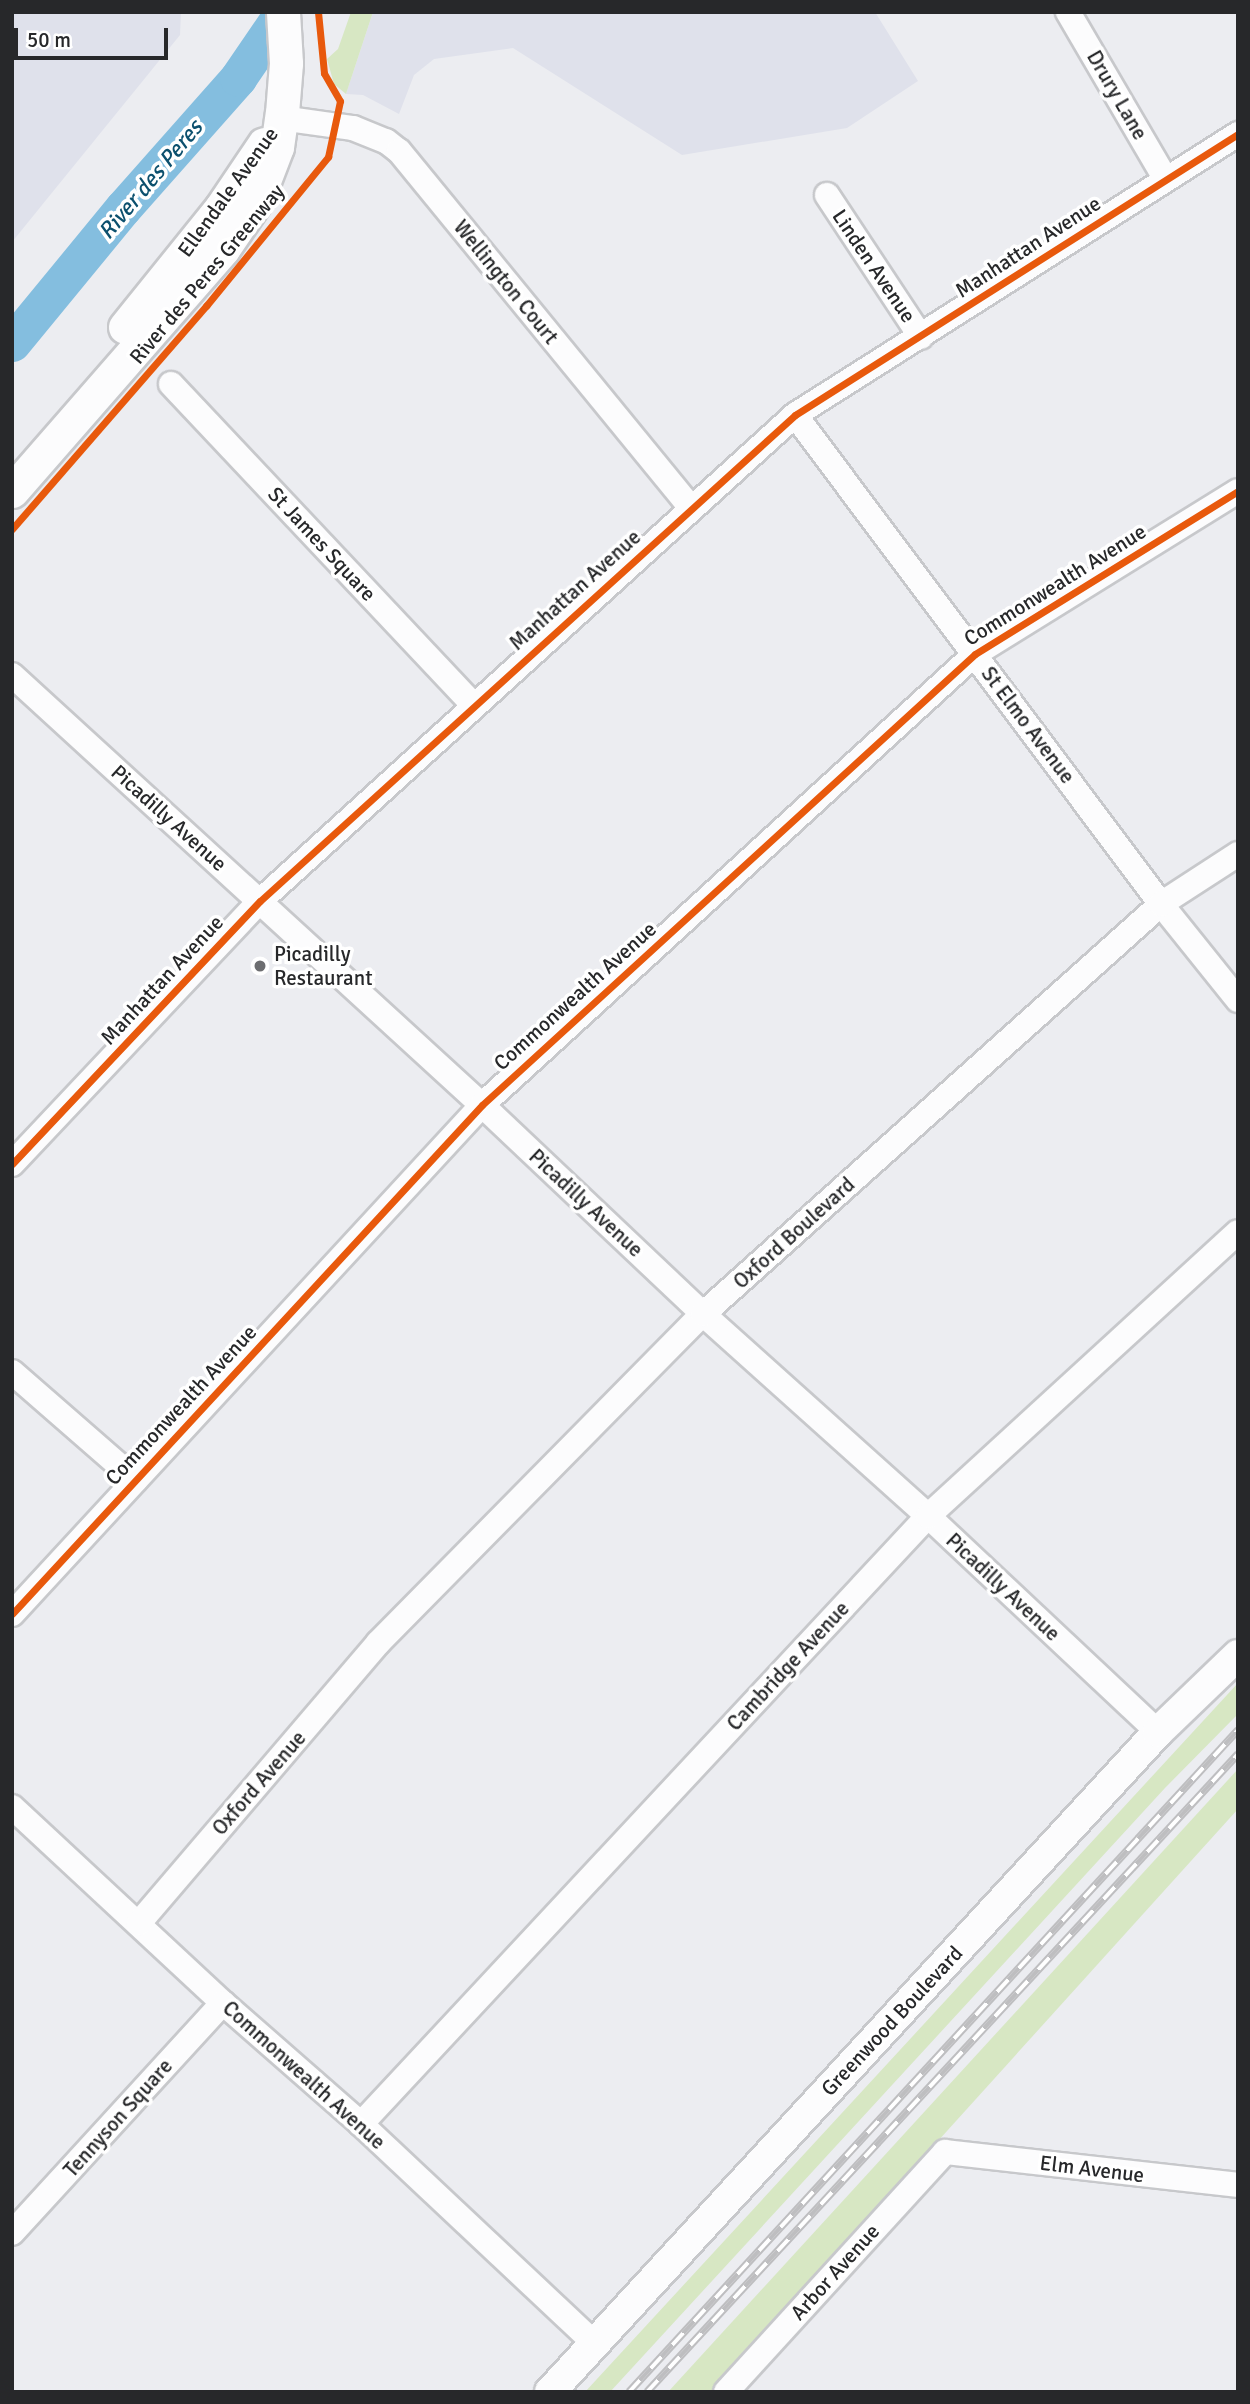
<!DOCTYPE html>
<style>
body{margin:0}
#map{position:relative;width:1250px;height:2404px;overflow:hidden;background:#ecedf1;font-family:Signika,sans-serif}
div>[style]{position:absolute}
.built>*{inset:0;background:#dfe1eb}
.green>*{inset:0;background:#d7e7c3}
.river>*{height:37px;margin:-18.5px;padding:0 18.5px;transform-origin:18.5px;border-radius:18.5px;background:#84bedf}
.roads{filter:drop-shadow(2px 0 #c7c8cb) drop-shadow(-2px 0 #c7c8cb) drop-shadow(0 2px #c7c8cb) drop-shadow(0 -2px #c7c8cb)}
.minor>*{height:24px;margin:-12px;padding:0 12px;transform-origin:12px;border-radius:12px;background:#fcfcfd}
.tertiary>*{height:30px;margin:-15px;padding:0 15px;transform-origin:15px;border-radius:15px;background:#fcfcfd}
.secondary>*{height:33px;margin:-16.5px;padding:0 16.5px;transform-origin:16.5px;border-radius:16.5px;background:#fcfcfd}
.rail>*{height:8px;margin-top:-4px;transform-origin:0;background:repeating-linear-gradient(90deg,#fff 0 16px,#bebec0 0 32px);box-sizing:border-box;border-block:2px solid #bebec0}
.cycleway>*{height:7px;margin:-3.5px;padding:0 3.5px;transform-origin:3.5px;border-radius:3.5px;background:#e8590c}
.dots>*{width:19px;height:19px;translate:-50% -50%;box-sizing:border-box;border:4px solid #fff;border-radius:50%}
span{translate:-50% -50%;white-space:nowrap;text-align:center;line-height:1.15;-webkit-text-stroke:7px #fff;paint-order:stroke}
.street-label{font-size:21px;color:#27282a}
.poi-label{font-size:21px;color:#27282a}
.left{translate:0 -50%;text-align:left}
.water-label{font-size:23px;color:#0c506e;font-style:italic}
.frame{position:absolute;inset:0;border:14px solid #27282a;pointer-events:none}
.scale{position:absolute;left:14px;top:28px;width:154px;height:32px;box-sizing:border-box;border:4px solid #27282a;border-top:0;padding-left:9px;font-size:21px;line-height:24px;white-space:nowrap;color:#27282a;-webkit-text-stroke:5px #fff;paint-order:stroke}
</style>
<div id="map">
<div class="built">
<i style="clip-path:polygon(12px 12px,181px 12px,180px 35px,12px 242px)"></i>
<i style="clip-path:polygon(373px 12px,875px 12px,918px 81px,847px 128px,682px 155px,513px 48px,434px 59px,414px 75px,399px 114px,363px 95px,346px 94px)"></i>
</div>
<div class="green">
<i style="clip-path:polygon(351px 12px,373px 12px,346px 94px,334px 84px,327px 59px,338px 49px)"></i>
<i style="clip-path:polygon(1238px 1683px,1238px 1714px,1165px 1788px,610px 2392px,585px 2392px)"></i>
<i style="clip-path:polygon(1238px 1769px,1238px 1809px,711px 2392px,668px 2392px)"></i>
</div>
<div class="river">
<i style="left:12px;top:343px;width:175px;rotate:-50.6deg"></i>
<i style="left:123px;top:208px;width:174px;rotate:-48.5deg"></i>
<i style="left:238px;top:78px;width:80px;rotate:-55.7deg"></i>
</div>
<div class="roads">
<div class="minor">
<i style="left:1068px;top:12px;width:192px;rotate:59.7deg"></i>
<i style="left:281px;top:118px;width:73px;rotate:7.9deg"></i>
<i style="left:353px;top:128px;width:35px;rotate:22deg"></i>
<i style="left:386px;top:141px;width:16px;rotate:38deg"></i>
<i style="left:399px;top:151px;width:461px;rotate:50.7deg"></i>
<i style="left:827px;top:195px;width:170px;rotate:56.5deg"></i>
<i style="left:171px;top:384px;width:441px;rotate:46.7deg"></i>
<i style="left:795px;top:415px;width:611px;rotate:53.19deg"></i>
<i style="left:1161px;top:904px;width:123px;rotate:51.3deg"></i>
<i style="left:12px;top:675px;width:637px;rotate:42.46deg"></i>
<i style="left:482px;top:1105px;width:304px;rotate:43.4deg"></i>
<i style="left:703px;top:1314px;width:302px;rotate:41.9deg"></i>
<i style="left:928px;top:1516px;width:316px;rotate:43.2deg"></i>
<i style="left:12px;top:1164px;width:361px;rotate:-46.7deg"></i>
<i style="left:260px;top:901px;width:723px;rotate:-42.25deg"></i>
<i style="left:795px;top:415px;width:525px;rotate:-32.39deg"></i>
<i style="left:12px;top:1372px;width:164px;rotate:41.1deg"></i>
<i style="left:12px;top:1614px;width:693px;rotate:-47.28deg"></i>
<i style="left:482px;top:1105px;width:668px;rotate:-42.45deg"></i>
<i style="left:975px;top:654px;width:309px;rotate:-31.8deg"></i>
<i style="left:12px;top:1807px;width:288px;rotate:42.9deg"></i>
<i style="left:223px;top:2003px;width:184px;rotate:41.2deg"></i>
<i style="left:361px;top:2124px;width:321px;rotate:43.2deg"></i>
<i style="left:139px;top:1923px;width:368px;rotate:-49.5deg"></i>
<i style="left:378px;top:1643px;width:462px;rotate:-45.4deg"></i>
<i style="left:703px;top:1314px;width:615px;rotate:-41.83deg"></i>
<i style="left:1161px;top:904px;width:92px;rotate:-33deg"></i>
<i style="left:361px;top:2124px;width:831px;rotate:-47deg"></i>
<i style="left:928px;top:1516px;width:420px;rotate:-42.5deg"></i>
<i style="left:12px;top:2233px;width:312px;rotate:-47.5deg"></i>
<i style="left:726px;top:2392px;width:325px;rotate:-47.6deg"></i>
<i style="left:945px;top:2152px;width:295px;rotate:6.4deg"></i>
</div>
<div class="tertiary">
<i style="left:550px;top:2392px;width:897px;rotate:-47.35deg"></i>
<i style="left:1158px;top:1732px;width:111px;rotate:-43.9deg"></i>
</div>
<div class="secondary">
<i style="left:125px;top:327px;width:153px;rotate:-51.1deg"></i>
<i style="left:221px;top:208px;width:77px;rotate:-56.1deg"></i>
<i style="left:12px;top:491px;width:321px;rotate:-48.9deg"></i>
<i style="left:223px;top:249px;width:60px;rotate:-55.8deg"></i>
<i style="left:257px;top:199px;width:56px;rotate:-69deg"></i>
<i style="left:277px;top:147px;width:34px;rotate:-82deg"></i>
<i style="left:282px;top:113px;width:50px;rotate:-85.4deg"></i>
<i style="left:286px;top:63px;width:51px;rotate:-93.4deg"></i>
</div>
</div>
<div class="rail">
<i style="left:629px;top:2392px;width:900px;rotate:-47.39deg"></i>
<i style="left:647px;top:2392px;width:870px;rotate:-47.19deg"></i>
</div>
<div class="cycleway">
<i style="left:12px;top:529px;width:296px;rotate:-49deg"></i>
<i style="left:206px;top:306px;width:193px;rotate:-50.7deg"></i>
<i style="left:328px;top:157px;width:57px;rotate:-77.9deg"></i>
<i style="left:340px;top:101px;width:32px;rotate:-120deg"></i>
<i style="left:324px;top:73px;width:61px;rotate:-95.6deg"></i>
<i style="left:12px;top:1164px;width:361px;rotate:-46.7deg"></i>
<i style="left:260px;top:901px;width:723px;rotate:-42.25deg"></i>
<i style="left:795px;top:415px;width:525px;rotate:-32.39deg"></i>
<i style="left:12px;top:1614px;width:693px;rotate:-47.28deg"></i>
<i style="left:482px;top:1105px;width:668px;rotate:-42.45deg"></i>
<i style="left:975px;top:654px;width:309px;rotate:-31.8deg"></i>
</div>
<div class="dots">
<i style="left:260px;top:966px;background:#6c6d70"></i>
</div>
<div class="street-label">
<span style="left:1117px;top:95px;rotate:60deg">Drury Lane</span>
<span style="left:228px;top:192px;rotate:-54deg">Ellendale Avenue</span>
<span style="left:1028px;top:247px;rotate:-33deg">Manhattan Avenue</span>
<span style="left:874px;top:266px;rotate:56deg">Linden Avenue</span>
<span style="left:207px;top:274px;rotate:-50deg">River des Peres Greenway</span>
<span style="left:506px;top:282px;rotate:51deg">Wellington Court</span>
<span style="left:322px;top:544px;rotate:47deg">St James Square</span>
<span style="left:1055px;top:585px;rotate:-32deg">Commonwealth Avenue</span>
<span style="left:575px;top:590px;rotate:-42deg">Manhattan Avenue</span>
<span style="left:1028px;top:725px;rotate:53deg">St Elmo Avenue</span>
<span style="left:169px;top:818px;rotate:42deg">Picadilly Avenue</span>
<span style="left:162px;top:980px;rotate:-47deg">Manhattan Avenue</span>
<span style="left:575px;top:996px;rotate:-42deg">Commonwealth Avenue</span>
<span style="left:586px;top:1203px;rotate:43deg">Picadilly Avenue</span>
<span style="left:794px;top:1233px;rotate:-42deg">Oxford Boulevard</span>
<span style="left:181px;top:1405px;rotate:-47deg">Commonwealth Avenue</span>
<span style="left:1003px;top:1587px;rotate:43deg">Picadilly Avenue</span>
<span style="left:788px;top:1666px;rotate:-47deg">Cambridge Avenue</span>
<span style="left:259px;top:1783px;rotate:-49deg">Oxford Avenue</span>
<span style="left:892px;top:2021px;rotate:-47deg">Greenwood Boulevard</span>
<span style="left:304px;top:2075px;rotate:42deg">Commonwealth Avenue</span>
<span style="left:118px;top:2118px;rotate:-48deg">Tennyson Square</span>
<span style="left:1092px;top:2169px;rotate:7deg">Elm Avenue</span>
<span style="left:835px;top:2272px;rotate:-48deg">Arbor Avenue</span>
</div>
<div class="poi-label">
<span class="left" style="left:274px;top:966px">Picadilly<br>Restaurant</span>
</div>
<div class="water-label">
<span style="left:151px;top:180px;rotate:-50deg">River des Peres</span>
</div>
<div class="frame"></div>
<div class="scale">50 m</div>
</div>
